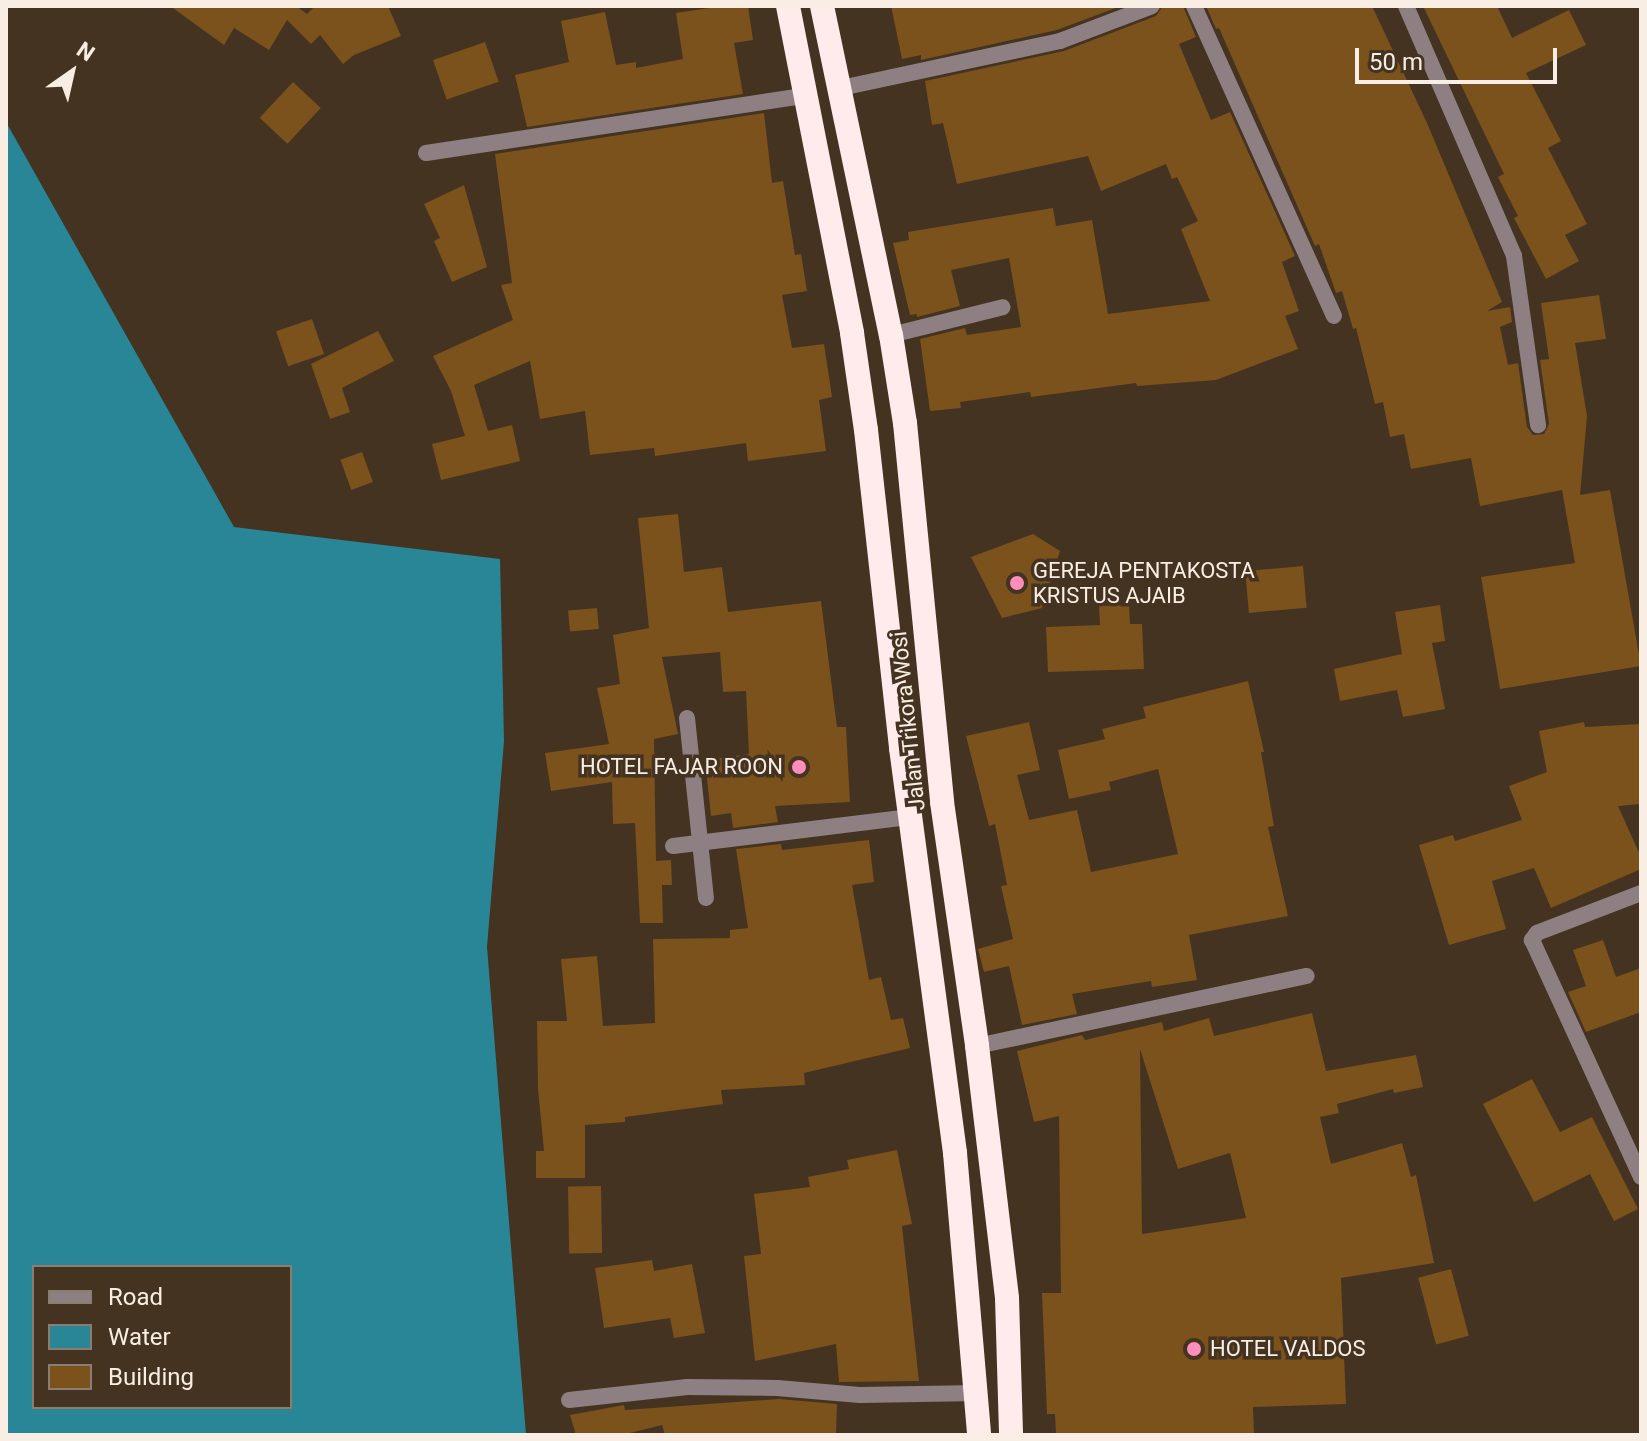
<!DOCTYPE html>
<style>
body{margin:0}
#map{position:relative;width:1647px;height:1441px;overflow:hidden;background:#443321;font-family:Roboto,sans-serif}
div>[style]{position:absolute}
.water>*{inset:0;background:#298697}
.building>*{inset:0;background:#7b511c;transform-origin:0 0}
.street>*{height:16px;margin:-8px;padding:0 8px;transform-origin:8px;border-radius:8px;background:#8e8082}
.highway>*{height:24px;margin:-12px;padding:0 12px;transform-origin:12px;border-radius:12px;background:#ffeaec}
.dots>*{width:22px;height:22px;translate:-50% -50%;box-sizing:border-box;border:4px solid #443321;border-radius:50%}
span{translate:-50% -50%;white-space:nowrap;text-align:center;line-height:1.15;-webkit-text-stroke:7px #443321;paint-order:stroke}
.poi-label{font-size:22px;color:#f9eee3}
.left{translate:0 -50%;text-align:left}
.right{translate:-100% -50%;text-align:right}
.street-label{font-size:22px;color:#f9eee3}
.frame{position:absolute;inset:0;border:8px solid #f9eee3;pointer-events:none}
.legend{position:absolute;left:32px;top:1265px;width:260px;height:144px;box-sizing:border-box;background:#443321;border:2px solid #8c7e6f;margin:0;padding:10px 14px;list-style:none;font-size:24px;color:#f9eee3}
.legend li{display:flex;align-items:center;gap:16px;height:40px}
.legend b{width:40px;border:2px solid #8c7e6f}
.north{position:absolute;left:32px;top:32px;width:80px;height:80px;-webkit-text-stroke:6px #443321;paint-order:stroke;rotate:34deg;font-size:22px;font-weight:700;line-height:32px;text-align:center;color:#f9eee3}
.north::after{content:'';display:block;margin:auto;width:28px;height:36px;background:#f9eee3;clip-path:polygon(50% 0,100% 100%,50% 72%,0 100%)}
.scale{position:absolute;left:1355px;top:48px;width:202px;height:36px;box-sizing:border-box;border:4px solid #f9eee3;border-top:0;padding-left:10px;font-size:24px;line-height:28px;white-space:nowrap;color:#f9eee3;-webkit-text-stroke:6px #443321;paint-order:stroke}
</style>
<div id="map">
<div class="water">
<i style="clip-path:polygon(evenodd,6px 122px,234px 527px,500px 559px,504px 741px,487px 947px,526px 1435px,6px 1435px,6px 122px,34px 1267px,290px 1267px,290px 1407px,34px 1407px,34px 1267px)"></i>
</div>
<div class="building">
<i style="clip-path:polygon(170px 6px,296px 6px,307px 14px,315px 6px,388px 6px,401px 36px,354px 55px,343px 64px,320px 35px,311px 44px,287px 20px,269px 50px,234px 28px,224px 45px)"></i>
<i style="clip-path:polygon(723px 6px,748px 6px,753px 40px,734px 43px,743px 94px,527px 127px,515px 75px,569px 62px,561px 21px,605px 12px,616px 65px,636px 62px,636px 68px,683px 59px,676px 13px)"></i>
<i style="clip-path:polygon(891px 6px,1121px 6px,1057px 30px,921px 60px,921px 55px,902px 59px)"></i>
<i style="clip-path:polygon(1163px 6px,1183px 6px,1196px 37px,1179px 44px,1211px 120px,1230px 112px,1295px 256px,1282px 262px,1299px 311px,1285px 316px,1298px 349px,1216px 380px,1137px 386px,1136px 383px,1031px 397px,1030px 392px,960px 402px,961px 408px,930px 411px,920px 339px,965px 328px,967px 335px,1021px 327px,1009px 258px,951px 270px,960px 306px,917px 317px,917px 314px,910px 315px,893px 243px,909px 240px,908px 232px,1053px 208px,1056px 226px,1092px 220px,1108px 314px,1210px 301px,1181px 229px,1198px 221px,1177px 177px,1172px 179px,1166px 164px,1101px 191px,1088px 156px,957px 184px,943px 123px,932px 125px,925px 81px,1064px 51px,1156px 16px)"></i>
<i style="clip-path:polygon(1206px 6px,1372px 6px,1427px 123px,1502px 302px,1487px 311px,1510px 307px,1512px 322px,1500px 327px,1508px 365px,1518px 363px,1527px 427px,1533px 435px,1544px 434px,1549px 424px,1540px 360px,1549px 359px,1541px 303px,1599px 295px,1606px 339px,1575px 343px,1587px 416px,1580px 495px,1610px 490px,1641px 666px,1500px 689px,1481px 577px,1575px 563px,1562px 490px,1480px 506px,1471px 458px,1411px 469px,1404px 434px,1390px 437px,1383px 402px,1375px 404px,1356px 328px,1353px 329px,1342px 291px,1336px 293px,1319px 244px,1315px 246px,1219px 28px,1216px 29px)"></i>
<i style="clip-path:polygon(1423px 6px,1497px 6px,1512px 38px,1569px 10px,1586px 45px,1526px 73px,1561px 141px,1548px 148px,1587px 224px,1565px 235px,1579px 261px,1546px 279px,1514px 218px,1518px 216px,1498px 177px,1504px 174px)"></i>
<i style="left:485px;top:42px;width:42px;height:55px;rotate:71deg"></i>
<i style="left:293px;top:82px;width:38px;height:49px;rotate:43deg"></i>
<i style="clip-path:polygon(764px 113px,772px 183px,783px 181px,795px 255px,801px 254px,807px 291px,782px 295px,792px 348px,824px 344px,832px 397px,819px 400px,826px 451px,748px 461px,746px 443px,655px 456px,654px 448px,590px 455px,585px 411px,540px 419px,530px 361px,474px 385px,488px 431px,512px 425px,520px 461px,441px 480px,432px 444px,465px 436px,451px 391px,433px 356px,513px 320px,501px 285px,512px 283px,495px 154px)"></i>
<i style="clip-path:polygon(464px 185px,487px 267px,452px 282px,434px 241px,440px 238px,424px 204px)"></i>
<i style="left:312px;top:319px;width:37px;height:38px;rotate:71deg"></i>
<i style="clip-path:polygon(378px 331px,394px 361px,342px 388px,350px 412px,330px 419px,311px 364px)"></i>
<i style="left:362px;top:452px;width:32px;height:23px;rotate:70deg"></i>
<i style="clip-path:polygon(678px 514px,684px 572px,722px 567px,728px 612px,821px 601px,837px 727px,846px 727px,850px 802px,775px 806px,778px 822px,733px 828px,731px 813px,711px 816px,705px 760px,749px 754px,746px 691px,723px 692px,720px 652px,662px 657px,678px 734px,654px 739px,656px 861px,671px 860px,672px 885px,662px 885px,663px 923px,640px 923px,635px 823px,613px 824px,612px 782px,551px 791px,545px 753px,609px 744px,597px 688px,620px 684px,613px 635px,649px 628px,638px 518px)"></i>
<i style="clip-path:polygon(1033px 534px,1060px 551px,1042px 608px,1002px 618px,971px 557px)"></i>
<i style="left:1303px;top:566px;width:42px;height:58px;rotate:85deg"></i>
<i style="clip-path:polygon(1129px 605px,1130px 624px,1142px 624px,1144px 669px,1048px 672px,1046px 627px,1100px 625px,1099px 606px)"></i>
<i style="clip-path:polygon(1440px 605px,1445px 641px,1432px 643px,1445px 709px,1403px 717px,1397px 690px,1340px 701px,1334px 669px,1402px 654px,1395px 612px)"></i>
<i style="left:597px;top:608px;width:21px;height:29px;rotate:85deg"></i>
<i style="clip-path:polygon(1248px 681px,1264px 752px,1261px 752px,1274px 826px,1268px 827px,1288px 916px,1189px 935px,1197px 980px,1152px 987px,1151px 981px,1072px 994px,1077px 1014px,1022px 1025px,1009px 966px,984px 972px,978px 949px,1013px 939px,1001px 886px,1007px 885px,995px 824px,989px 826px,966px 736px,1029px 722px,1040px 770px,1017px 775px,1029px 820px,1077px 810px,1091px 872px,1178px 854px,1158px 769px,1109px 782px,1111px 790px,1069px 799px,1058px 750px,1105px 739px,1102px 729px,1146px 718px,1143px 707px)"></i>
<i style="clip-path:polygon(1584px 722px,1585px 727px,1641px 724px,1641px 804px,1618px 806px,1641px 857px,1641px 869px,1551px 908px,1534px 868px,1492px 881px,1506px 929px,1449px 945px,1419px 845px,1453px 835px,1455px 841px,1522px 820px,1509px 786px,1547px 772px,1539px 731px)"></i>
<i style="clip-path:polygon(869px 840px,874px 882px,852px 885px,869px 980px,881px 977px,891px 1020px,903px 1018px,910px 1048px,804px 1073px,805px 1085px,721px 1090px,723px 1104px,625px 1117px,625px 1122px,585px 1125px,585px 1178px,536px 1178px,536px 1151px,544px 1151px,538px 1089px,537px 1021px,567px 1021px,561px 959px,597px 956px,603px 1026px,655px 1023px,653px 939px,730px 938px,730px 930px,748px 928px,736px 849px,781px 844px,782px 850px)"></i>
<i style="clip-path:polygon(1603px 940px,1616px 977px,1641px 968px,1641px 1012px,1586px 1032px,1568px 992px,1586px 986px,1573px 950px)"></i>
<i style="clip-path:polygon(evenodd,1312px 1013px,1326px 1071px,1416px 1055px,1423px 1087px,1394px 1093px,1393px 1089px,1337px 1104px,1339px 1113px,1320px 1117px,1331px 1164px,1402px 1143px,1411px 1177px,1416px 1175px,1434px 1263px,1341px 1278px,1346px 1404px,1253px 1407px,1254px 1435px,1056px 1435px,1055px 1414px,1047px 1414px,1042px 1293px,1061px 1293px,1059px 1116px,1034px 1122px,1017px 1051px,1082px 1035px,1085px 1040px,1162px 1022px,1164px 1031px,1209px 1018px,1214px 1036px,1312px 1013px,1140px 1049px,1178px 1169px,1230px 1153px,1246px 1218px,1142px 1234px,1140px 1049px)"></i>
<i style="clip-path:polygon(1532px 1079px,1560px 1132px,1592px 1117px,1638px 1209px,1614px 1221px,1590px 1174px,1534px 1202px,1483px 1104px)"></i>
<i style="clip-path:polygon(897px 1150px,912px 1224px,902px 1226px,919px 1381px,839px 1382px,836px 1344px,755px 1361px,744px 1256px,761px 1254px,754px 1194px,810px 1187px,808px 1177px,849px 1169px,847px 1160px)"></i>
<i style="left:601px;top:1186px;width:67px;height:33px;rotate:89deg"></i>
<i style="clip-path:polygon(652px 1260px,654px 1271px,692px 1264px,705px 1333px,674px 1338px,670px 1318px,604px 1328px,595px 1268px)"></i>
<i style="left:1451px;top:1269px;width:69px;height:34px;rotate:75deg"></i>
<i style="clip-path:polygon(779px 1399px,837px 1404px,836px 1435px,665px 1435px,662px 1425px,622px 1435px,576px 1435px,570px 1415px,624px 1405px,625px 1410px)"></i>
</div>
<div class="street">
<i style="left:1194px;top:6px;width:340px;rotate:65.7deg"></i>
<i style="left:1406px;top:6px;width:272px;rotate:66.6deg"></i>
<i style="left:1514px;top:256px;width:171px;rotate:81.9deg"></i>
<i style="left:841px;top:88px;width:224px;rotate:-12.1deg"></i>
<i style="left:1060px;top:41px;width:98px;rotate:-20.8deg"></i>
<i style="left:426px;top:153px;width:383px;rotate:-8.6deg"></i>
<i style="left:891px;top:335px;width:115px;rotate:-14deg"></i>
<i style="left:687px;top:718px;width:181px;rotate:84deg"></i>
<i style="left:673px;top:846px;width:239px;rotate:-7deg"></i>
<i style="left:1641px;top:893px;width:111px;rotate:159deg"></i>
<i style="left:1537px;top:933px;width:9px;rotate:126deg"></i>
<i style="left:1532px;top:940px;width:261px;rotate:65.3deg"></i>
<i style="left:977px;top:1046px;width:337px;rotate:-12deg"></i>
<i style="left:569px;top:1400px;width:119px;rotate:-6.3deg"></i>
<i style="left:687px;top:1387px;width:90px;rotate:0.6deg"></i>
<i style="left:777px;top:1388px;width:83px;rotate:4.8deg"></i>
<i style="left:860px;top:1395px;width:118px;rotate:-1deg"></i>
</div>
<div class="highway">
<i style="left:788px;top:6px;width:333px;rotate:78.9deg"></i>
<i style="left:852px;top:333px;width:98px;rotate:81.8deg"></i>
<i style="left:866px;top:430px;width:320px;rotate:83.7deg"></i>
<i style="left:901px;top:748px;width:409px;rotate:82.4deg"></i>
<i style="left:955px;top:1153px;width:283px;rotate:85.1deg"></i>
<i style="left:822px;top:6px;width:336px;rotate:78.2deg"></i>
<i style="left:891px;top:335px;width:89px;rotate:81deg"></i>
<i style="left:905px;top:423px;width:381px;rotate:84.4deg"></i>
<i style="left:942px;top:802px;width:246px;rotate:81.8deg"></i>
<i style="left:977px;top:1046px;width:254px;rotate:83.2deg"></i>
<i style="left:1007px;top:1298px;width:137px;rotate:88.3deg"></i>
</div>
<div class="dots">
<i style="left:1017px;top:583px;background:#ff8eba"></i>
<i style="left:799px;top:767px;background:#ff8eba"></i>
<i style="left:1194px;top:1349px;background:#ff8eba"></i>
</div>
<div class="poi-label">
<span class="left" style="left:1033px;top:583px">GEREJA PENTAKOSTA<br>KRISTUS AJAIB</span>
<span class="right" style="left:783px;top:767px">HOTEL FAJAR ROON</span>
<span class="left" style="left:1210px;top:1349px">HOTEL VALDOS</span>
</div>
<div class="street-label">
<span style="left:908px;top:721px;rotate:-96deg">Jalan Trikora Wosi</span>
</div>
<div class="frame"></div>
<ul class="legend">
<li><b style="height:10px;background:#8e8082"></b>Road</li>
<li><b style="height:22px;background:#298697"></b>Water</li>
<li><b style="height:22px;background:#7b511c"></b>Building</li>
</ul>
<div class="north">N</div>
<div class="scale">50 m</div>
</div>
